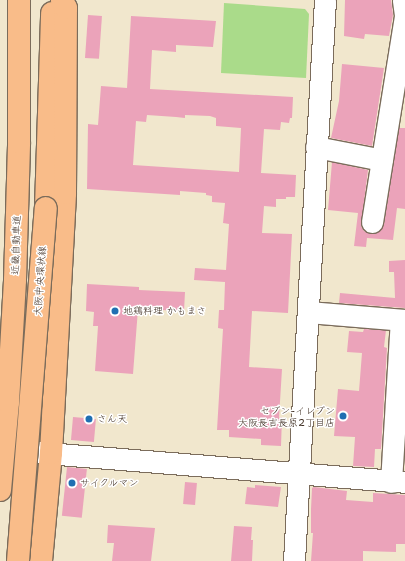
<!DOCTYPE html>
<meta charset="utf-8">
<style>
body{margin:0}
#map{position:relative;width:405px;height:561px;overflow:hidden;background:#f1e7cd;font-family:"Shantell Sans","Klee One",sans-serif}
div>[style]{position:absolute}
.green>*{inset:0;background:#aadb8a}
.building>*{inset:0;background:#eba3ba;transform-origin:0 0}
.roads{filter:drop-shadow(1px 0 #7b6c5b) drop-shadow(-1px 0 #7b6c5b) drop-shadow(0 1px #7b6c5b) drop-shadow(0 -1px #7b6c5b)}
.minor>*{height:21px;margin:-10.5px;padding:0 10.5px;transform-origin:10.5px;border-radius:10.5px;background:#fff}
.major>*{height:22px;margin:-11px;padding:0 11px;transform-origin:11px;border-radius:11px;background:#f9bc89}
.bridges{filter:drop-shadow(1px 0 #7b6c5b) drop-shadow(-1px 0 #7b6c5b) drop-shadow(0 1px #7b6c5b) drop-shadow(0 -1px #7b6c5b)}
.major-bridge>*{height:22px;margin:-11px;padding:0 11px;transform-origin:11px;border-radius:11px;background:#f9bc89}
.highway-bridge>*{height:22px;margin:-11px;padding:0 11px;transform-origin:11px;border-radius:11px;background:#f9bc89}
.dots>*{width:11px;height:11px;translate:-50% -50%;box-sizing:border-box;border:2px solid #fff;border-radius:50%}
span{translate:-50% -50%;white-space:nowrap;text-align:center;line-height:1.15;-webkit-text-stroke:3px #fff;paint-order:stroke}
.street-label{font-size:10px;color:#3b2a1e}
.poi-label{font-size:10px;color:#3b2a1e}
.left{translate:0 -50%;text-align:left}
.right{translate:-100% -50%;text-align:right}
</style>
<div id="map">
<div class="green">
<i style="clip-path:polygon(224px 3px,305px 9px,309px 14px,306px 78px,221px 73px)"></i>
</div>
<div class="building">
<i style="clip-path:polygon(345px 0,391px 0,393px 15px,389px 36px,365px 34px,364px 39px,344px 36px)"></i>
<i style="left:88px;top:15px;width:14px;height:43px;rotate:4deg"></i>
<i style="clip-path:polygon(evenodd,131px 16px,216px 21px,213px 47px,176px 45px,176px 52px,152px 50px,150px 89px,293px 97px,292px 118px,290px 118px,289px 123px,281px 122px,280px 130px,264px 129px,261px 173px,296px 175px,295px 197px,286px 197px,286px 199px,276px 199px,276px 207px,264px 206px,262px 233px,292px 234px,288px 313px,252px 311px,249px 367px,282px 369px,279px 418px,282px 417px,281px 446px,261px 445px,261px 439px,229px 437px,229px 430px,217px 430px,223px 329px,218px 328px,219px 310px,224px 310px,225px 282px,194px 280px,195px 268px,226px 270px,229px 224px,223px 223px,225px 203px,212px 202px,212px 196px,206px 195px,206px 193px,180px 191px,180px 195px,87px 189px,88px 124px,98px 125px,101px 86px,127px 88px,131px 16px,147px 115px,176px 117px,185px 118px,185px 115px,210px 116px,216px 118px,216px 126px,241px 128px,239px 172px,133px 165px,136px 121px,146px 122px,147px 115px)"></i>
<i style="clip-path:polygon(342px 64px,384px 68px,372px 146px,331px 138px,339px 101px)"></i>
<i style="clip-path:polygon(399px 128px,405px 128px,405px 209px,397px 208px,393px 240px,367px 238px,366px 247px,354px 246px,358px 213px,328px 210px,332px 162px,368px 170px,361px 226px,364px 231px,370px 234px,377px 233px,382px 229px,384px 224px)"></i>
<i style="clip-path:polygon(405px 260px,405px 308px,339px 303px,340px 293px,395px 298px,394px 272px,389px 272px,389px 261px)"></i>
<i style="clip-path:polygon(87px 284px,139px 287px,139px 290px,185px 292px,184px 311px,138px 309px,133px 374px,95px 371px,98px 326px,93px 326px,94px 312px,86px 311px)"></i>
<i style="clip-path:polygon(364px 329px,386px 330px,384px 347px,387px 348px,381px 449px,375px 449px,374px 467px,353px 466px,355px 437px,334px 436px,338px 389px,359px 391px,362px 353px,347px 352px,349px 331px,363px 332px)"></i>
<i style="left:73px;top:417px;width:23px;height:23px;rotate:5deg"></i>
<i style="left:67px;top:467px;width:20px;height:49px;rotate:6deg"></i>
<i style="left:185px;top:482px;width:12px;height:22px;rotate:5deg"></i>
<i style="clip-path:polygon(255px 485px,281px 487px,278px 507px,245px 504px,247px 487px,255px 488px)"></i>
<i style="clip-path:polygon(314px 487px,347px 491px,346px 500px,373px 502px,373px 493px,405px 495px,405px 544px,396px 544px,396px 552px,363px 551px,363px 561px,311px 561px,313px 533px,311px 533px,311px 509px,312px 488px)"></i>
<i style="clip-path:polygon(108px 525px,155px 528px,151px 561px,112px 561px,114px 543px,107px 543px)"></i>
<i style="clip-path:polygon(234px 526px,252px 527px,251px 540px,253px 540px,252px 561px,231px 561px)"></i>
</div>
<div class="roads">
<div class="minor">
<i style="left:316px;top:147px;width:67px;rotate:11.1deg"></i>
<i style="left:372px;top:222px;width:210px;rotate:-80.9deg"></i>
<i style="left:405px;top:15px;width:15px;rotate:-98deg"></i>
<i style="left:308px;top:312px;width:97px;rotate:4.7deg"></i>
<i style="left:9px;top:450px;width:397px;rotate:4.6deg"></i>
<i style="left:391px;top:482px;width:162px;rotate:-86.5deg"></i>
<i style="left:294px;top:561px;width:562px;rotate:-86.84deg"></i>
</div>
<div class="major">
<i style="left:46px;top:208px;width:195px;rotate:-88.2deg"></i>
<i style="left:41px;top:561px;width:108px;rotate:-84.7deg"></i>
<i style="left:51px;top:453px;width:260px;rotate:-86.9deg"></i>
<i style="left:65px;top:193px;width:185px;rotate:-89.7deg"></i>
<i style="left:66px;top:8px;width:9px;rotate:-117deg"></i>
</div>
</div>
<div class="bridges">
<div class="major-bridge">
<i style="left:18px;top:561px;width:354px;rotate:-85.5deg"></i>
</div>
<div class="highway-bridge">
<i style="left:0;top:490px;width:88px;rotate:-84.8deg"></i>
<i style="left:8px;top:402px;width:122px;rotate:-86.7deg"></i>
<i style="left:15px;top:280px;width:138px;rotate:-88.3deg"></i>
<i style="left:19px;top:142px;width:142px;rotate:-90deg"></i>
</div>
</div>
<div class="dots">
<i style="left:115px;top:311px;background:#1f6fb2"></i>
<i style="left:343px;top:416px;background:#1f6fb2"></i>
<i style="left:89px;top:419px;background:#1f6fb2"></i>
<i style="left:72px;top:483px;background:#1f6fb2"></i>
</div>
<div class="street-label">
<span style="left:16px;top:245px;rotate:-88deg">近畿自動車道</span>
<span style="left:40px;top:281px;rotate:-86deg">大阪中央環状線</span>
</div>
<div class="poi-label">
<span class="left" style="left:123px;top:311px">地鶏料理 かもまさ</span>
<span class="right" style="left:335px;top:416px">セブン-イレブン<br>大阪長吉長原2丁目店</span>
<span class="left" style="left:97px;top:419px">さん天</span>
<span class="left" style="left:80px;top:483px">サイクルマン</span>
</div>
</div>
